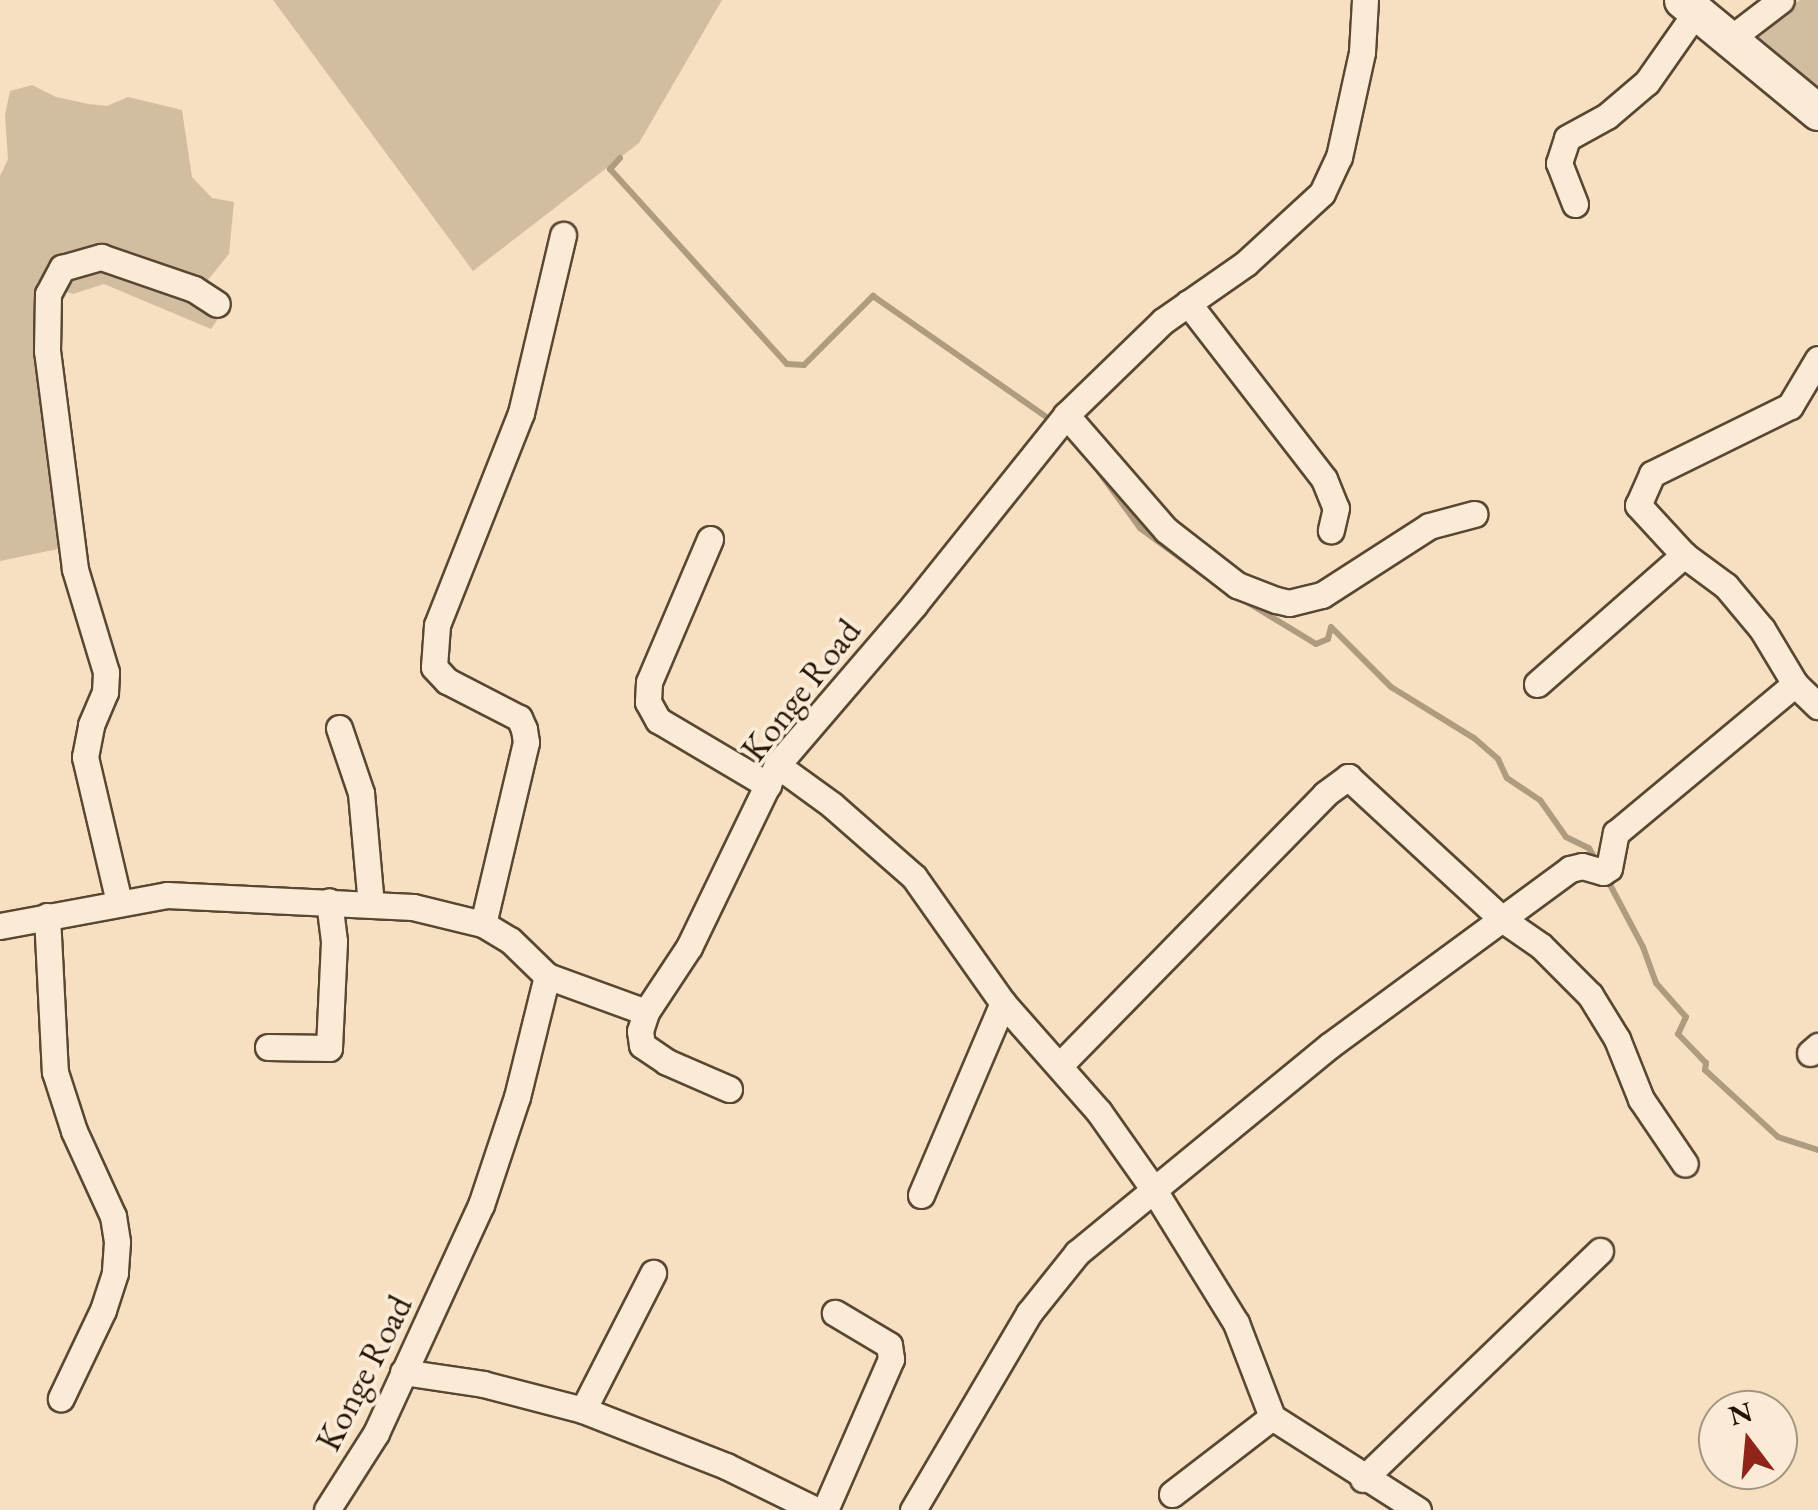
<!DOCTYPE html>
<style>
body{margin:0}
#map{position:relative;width:1818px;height:1510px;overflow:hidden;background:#f7e0c1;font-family:"EB Garamond",serif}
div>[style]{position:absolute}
.green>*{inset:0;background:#d3bda1}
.stream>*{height:6px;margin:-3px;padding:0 3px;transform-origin:3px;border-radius:3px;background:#af9b80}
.roads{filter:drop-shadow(2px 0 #594732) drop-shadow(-2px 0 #594732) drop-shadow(0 2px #594732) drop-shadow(0 -2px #594732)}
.street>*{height:25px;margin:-12.5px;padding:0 12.5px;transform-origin:12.5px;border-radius:12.5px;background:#faebd7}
.secondary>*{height:35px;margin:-17.5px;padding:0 17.5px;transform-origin:17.5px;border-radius:17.5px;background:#faebd7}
span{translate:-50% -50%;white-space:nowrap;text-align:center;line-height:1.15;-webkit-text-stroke:8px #faebd7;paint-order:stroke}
.street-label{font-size:35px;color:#241403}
.north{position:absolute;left:1698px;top:1390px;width:100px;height:100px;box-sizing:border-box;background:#faebd7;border:2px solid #a49582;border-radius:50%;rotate:344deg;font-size:28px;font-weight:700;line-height:40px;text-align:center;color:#241403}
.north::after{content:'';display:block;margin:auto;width:35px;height:45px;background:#8f2418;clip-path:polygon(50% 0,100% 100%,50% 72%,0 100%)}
</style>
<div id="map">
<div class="green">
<i style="clip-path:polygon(273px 0,722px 0,639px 143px,473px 271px)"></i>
<i style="clip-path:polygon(1800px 0,1818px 0,1818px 105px,1743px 42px)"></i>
<i style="clip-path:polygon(32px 85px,56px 97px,89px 104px,107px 106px,128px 97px,182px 110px,192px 177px,212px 198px,234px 202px,229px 254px,207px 281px,232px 298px,211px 329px,104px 284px,73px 294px,37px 282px,58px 549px,0 561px,0 176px,8px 159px,5px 115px,10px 91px)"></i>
</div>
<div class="stream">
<i style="left:620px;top:158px;width:15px;rotate:132deg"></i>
<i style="left:610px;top:169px;width:263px;rotate:47.8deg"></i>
<i style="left:787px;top:364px;width:17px;rotate:3deg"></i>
<i style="left:804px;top:365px;width:98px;rotate:-45deg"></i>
<i style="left:873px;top:296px;width:213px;rotate:34.9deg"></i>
<i style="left:1089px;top:458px;width:87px;rotate:53.9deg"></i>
<i style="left:1140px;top:528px;width:81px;rotate:36.4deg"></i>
<i style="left:1237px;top:596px;width:92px;rotate:31.3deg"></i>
<i style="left:1316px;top:644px;width:13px;rotate:-23deg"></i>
<i style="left:1328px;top:639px;width:12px;rotate:-76deg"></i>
<i style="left:1331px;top:627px;width:85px;rotate:45deg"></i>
<i style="left:1391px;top:687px;width:97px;rotate:31.6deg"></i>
<i style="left:1474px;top:738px;width:32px;rotate:41deg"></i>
<i style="left:1498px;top:759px;width:21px;rotate:65deg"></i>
<i style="left:1507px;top:778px;width:40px;rotate:34deg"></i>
<i style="left:1540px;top:800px;width:45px;rotate:54.9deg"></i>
<i style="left:1566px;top:837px;width:25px;rotate:26deg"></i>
<i style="left:1589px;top:848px;width:18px;rotate:61deg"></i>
<i style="left:1607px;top:879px;width:77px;rotate:62.1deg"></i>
<i style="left:1643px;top:947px;width:38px;rotate:70deg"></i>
<i style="left:1656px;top:983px;width:45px;rotate:48.6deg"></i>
<i style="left:1686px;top:1017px;width:19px;rotate:115deg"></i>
<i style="left:1678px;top:1034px;width:40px;rotate:46deg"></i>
<i style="left:1706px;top:1063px;width:7px;rotate:98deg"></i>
<i style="left:1705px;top:1070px;width:99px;rotate:42.5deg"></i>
<i style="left:1778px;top:1137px;width:42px;rotate:18deg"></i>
</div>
<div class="roads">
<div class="street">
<i style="left:1730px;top:39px;width:64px;rotate:-37.4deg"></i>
<i style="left:1575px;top:204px;width:44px;rotate:-111.3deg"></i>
<i style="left:1559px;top:163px;width:26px;rotate:-72deg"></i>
<i style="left:1567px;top:138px;width:46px;rotate:-28.8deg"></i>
<i style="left:1607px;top:116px;width:52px;rotate:-40.4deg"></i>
<i style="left:1647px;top:82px;width:85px;rotate:-55deg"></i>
<i style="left:1188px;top:303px;width:222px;rotate:52.3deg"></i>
<i style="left:1324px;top:479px;width:31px;rotate:68deg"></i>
<i style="left:1336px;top:508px;width:23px;rotate:103deg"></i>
<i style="left:1818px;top:359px;width:55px;rotate:120.8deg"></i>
<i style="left:1790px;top:406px;width:154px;rotate:153.8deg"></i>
<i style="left:1652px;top:474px;width:34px;rotate:114deg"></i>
<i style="left:1638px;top:505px;width:68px;rotate:47.4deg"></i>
<i style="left:1684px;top:555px;width:52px;rotate:36.4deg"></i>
<i style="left:1726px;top:586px;width:56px;rotate:50.1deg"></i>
<i style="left:1762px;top:629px;width:64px;rotate:59deg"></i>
<i style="left:1795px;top:684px;width:32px;rotate:44deg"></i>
<i style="left:1066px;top:415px;width:152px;rotate:49deg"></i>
<i style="left:1166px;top:530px;width:90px;rotate:37.8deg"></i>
<i style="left:1237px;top:585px;width:42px;rotate:21deg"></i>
<i style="left:1276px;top:600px;width:13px;rotate:13deg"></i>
<i style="left:1289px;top:603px;width:34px;rotate:-14deg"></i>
<i style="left:1322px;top:595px;width:127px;rotate:-32.8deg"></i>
<i style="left:1429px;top:526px;width:47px;rotate:-14.9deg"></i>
<i style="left:710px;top:539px;width:155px;rotate:113.1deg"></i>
<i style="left:649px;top:682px;width:20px;rotate:93deg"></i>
<i style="left:648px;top:702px;width:21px;rotate:61deg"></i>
<i style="left:658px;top:720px;width:128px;rotate:30.6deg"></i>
<i style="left:1537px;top:684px;width:196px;rotate:-41.3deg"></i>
<i style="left:339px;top:728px;width:69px;rotate:71.3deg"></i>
<i style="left:361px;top:793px;width:111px;rotate:84.9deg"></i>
<i style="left:777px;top:765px;width:68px;rotate:36deg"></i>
<i style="left:832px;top:805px;width:109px;rotate:41.3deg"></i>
<i style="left:914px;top:877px;width:154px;rotate:54.8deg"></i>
<i style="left:1003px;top:1003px;width:145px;rotate:48.6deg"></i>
<i style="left:1099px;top:1112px;width:92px;rotate:54.8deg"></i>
<i style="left:1152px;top:1187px;width:160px;rotate:58.3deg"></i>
<i style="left:1236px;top:1323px;width:101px;rotate:69deg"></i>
<i style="left:1272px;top:1417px;width:173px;rotate:32.5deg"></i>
<i style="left:119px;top:902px;width:149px;rotate:-103.2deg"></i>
<i style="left:85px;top:757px;width:33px;rotate:-79deg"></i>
<i style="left:91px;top:725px;width:36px;rotate:-67deg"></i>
<i style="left:105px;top:692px;width:20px;rotate:-87deg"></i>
<i style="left:106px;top:672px;width:108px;rotate:-106.8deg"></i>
<i style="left:75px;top:569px;width:220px;rotate:-97.3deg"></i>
<i style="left:47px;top:351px;width:57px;rotate:-89deg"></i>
<i style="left:48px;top:294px;width:30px;rotate:-62deg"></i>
<i style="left:62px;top:268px;width:41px;rotate:-15.8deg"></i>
<i style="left:101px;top:257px;width:98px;rotate:19deg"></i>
<i style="left:194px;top:289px;width:27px;rotate:33deg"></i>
<i style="left:47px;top:916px;width:156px;rotate:87.1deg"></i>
<i style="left:55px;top:1072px;width:62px;rotate:72.1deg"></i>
<i style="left:74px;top:1131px;width:94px;rotate:65.4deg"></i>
<i style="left:113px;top:1216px;width:26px;rotate:81deg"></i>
<i style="left:117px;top:1242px;width:31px;rotate:94deg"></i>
<i style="left:115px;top:1273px;width:39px;rotate:108deg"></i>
<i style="left:103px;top:1310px;width:98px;rotate:115.5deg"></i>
<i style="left:483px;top:924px;width:187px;rotate:-76.7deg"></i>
<i style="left:526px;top:742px;width:13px;rotate:-99deg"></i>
<i style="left:524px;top:729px;width:12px;rotate:-114deg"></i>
<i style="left:519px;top:718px;width:81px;rotate:-152.8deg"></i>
<i style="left:447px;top:681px;width:19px;rotate:-133deg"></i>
<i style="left:434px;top:667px;width:42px;rotate:-85.9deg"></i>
<i style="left:437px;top:625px;width:228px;rotate:-68.4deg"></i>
<i style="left:521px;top:413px;width:183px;rotate:-76.7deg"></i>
<i style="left:0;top:926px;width:170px;rotate:-10.5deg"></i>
<i style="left:167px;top:895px;width:246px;rotate:2.8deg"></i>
<i style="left:413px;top:907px;width:72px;rotate:13.7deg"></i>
<i style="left:483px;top:924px;width:31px;rotate:31deg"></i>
<i style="left:510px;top:940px;width:52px;rotate:44.2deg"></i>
<i style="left:547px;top:976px;width:105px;rotate:20deg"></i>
<i style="left:268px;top:1047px;width:61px;rotate:0.9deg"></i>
<i style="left:329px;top:1048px;width:107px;rotate:-87.3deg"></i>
<i style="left:334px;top:941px;width:40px;rotate:-97.1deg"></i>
<i style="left:1810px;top:1053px;width:11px;rotate:-41deg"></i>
<i style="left:1061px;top:1064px;width:378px;rotate:-45.6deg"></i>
<i style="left:1325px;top:794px;width:29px;rotate:-36deg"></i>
<i style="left:1348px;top:777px;width:209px;rotate:42.7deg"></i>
<i style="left:1502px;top:919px;width:47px;rotate:34.7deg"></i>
<i style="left:1541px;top:946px;width:69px;rotate:45deg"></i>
<i style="left:1590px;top:995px;width:52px;rotate:58.5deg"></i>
<i style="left:1617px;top:1039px;width:65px;rotate:68.2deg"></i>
<i style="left:1641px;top:1099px;width:78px;rotate:55.9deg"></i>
<i style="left:729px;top:1089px;width:68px;rotate:-156.5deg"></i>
<i style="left:667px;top:1062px;width:30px;rotate:-146deg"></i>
<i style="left:642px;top:1045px;width:14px;rotate:-98deg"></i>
<i style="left:640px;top:1031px;width:20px;rotate:-72deg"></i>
<i style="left:646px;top:1012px;width:78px;rotate:-56.5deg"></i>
<i style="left:689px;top:947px;width:202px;rotate:-64.2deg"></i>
<i style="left:777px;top:765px;width:211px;rotate:-49.4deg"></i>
<i style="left:914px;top:605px;width:243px;rotate:-51.3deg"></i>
<i style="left:1066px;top:415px;width:135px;rotate:-44.1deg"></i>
<i style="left:1163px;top:321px;width:101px;rotate:-34.9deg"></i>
<i style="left:1246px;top:263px;width:103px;rotate:-42.6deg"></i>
<i style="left:1322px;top:193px;width:40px;rotate:-65deg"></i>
<i style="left:1339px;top:157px;width:107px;rotate:-77.6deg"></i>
<i style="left:1362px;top:52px;width:52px;rotate:-86.7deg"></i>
<i style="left:921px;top:1195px;width:209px;rotate:-66.9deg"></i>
<i style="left:403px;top:1372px;width:81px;rotate:8.5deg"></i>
<i style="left:483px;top:1384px;width:103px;rotate:14.6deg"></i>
<i style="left:583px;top:1410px;width:154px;rotate:21.4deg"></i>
<i style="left:726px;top:1466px;width:100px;rotate:26.1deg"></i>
<i style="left:583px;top:1410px;width:154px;rotate:-62.9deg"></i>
<i style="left:1363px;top:1479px;width:329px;rotate:-43.9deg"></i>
<i style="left:1172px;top:1494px;width:126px;rotate:-37.6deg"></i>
<i style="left:327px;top:1510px;width:91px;rotate:-57.5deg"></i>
<i style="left:376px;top:1433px;width:251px;rotate:-65.3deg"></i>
<i style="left:481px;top:1205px;width:114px;rotate:-71.6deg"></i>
<i style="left:517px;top:1097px;width:125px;rotate:-76.1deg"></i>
<i style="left:825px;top:1510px;width:165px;rotate:-66.4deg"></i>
<i style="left:891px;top:1359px;width:14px;rotate:-98deg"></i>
<i style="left:889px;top:1345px;width:63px;rotate:-149.3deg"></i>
<i style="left:913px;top:1510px;width:229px;rotate:-59.5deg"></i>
<i style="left:1029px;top:1313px;width:77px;rotate:-51.3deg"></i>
<i style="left:1077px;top:1253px;width:326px;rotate:-39.4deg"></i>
<i style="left:1329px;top:1046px;width:299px;rotate:-36.3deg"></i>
<i style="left:1570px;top:869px;width:12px;rotate:-14deg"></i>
<i style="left:1582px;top:866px;width:22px;rotate:16deg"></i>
<i style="left:1603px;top:872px;width:7px;rotate:-34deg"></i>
<i style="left:1609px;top:868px;width:36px;rotate:-79deg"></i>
<i style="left:1616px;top:833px;width:233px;rotate:-39.8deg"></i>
</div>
<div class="secondary">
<i style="left:1682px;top:0;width:176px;rotate:39.5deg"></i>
</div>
</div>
<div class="street-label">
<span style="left:801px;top:690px;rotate:-52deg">Konge Road</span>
<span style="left:364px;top:1373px;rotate:-63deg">Konge Road</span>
</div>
<div class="north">N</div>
</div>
